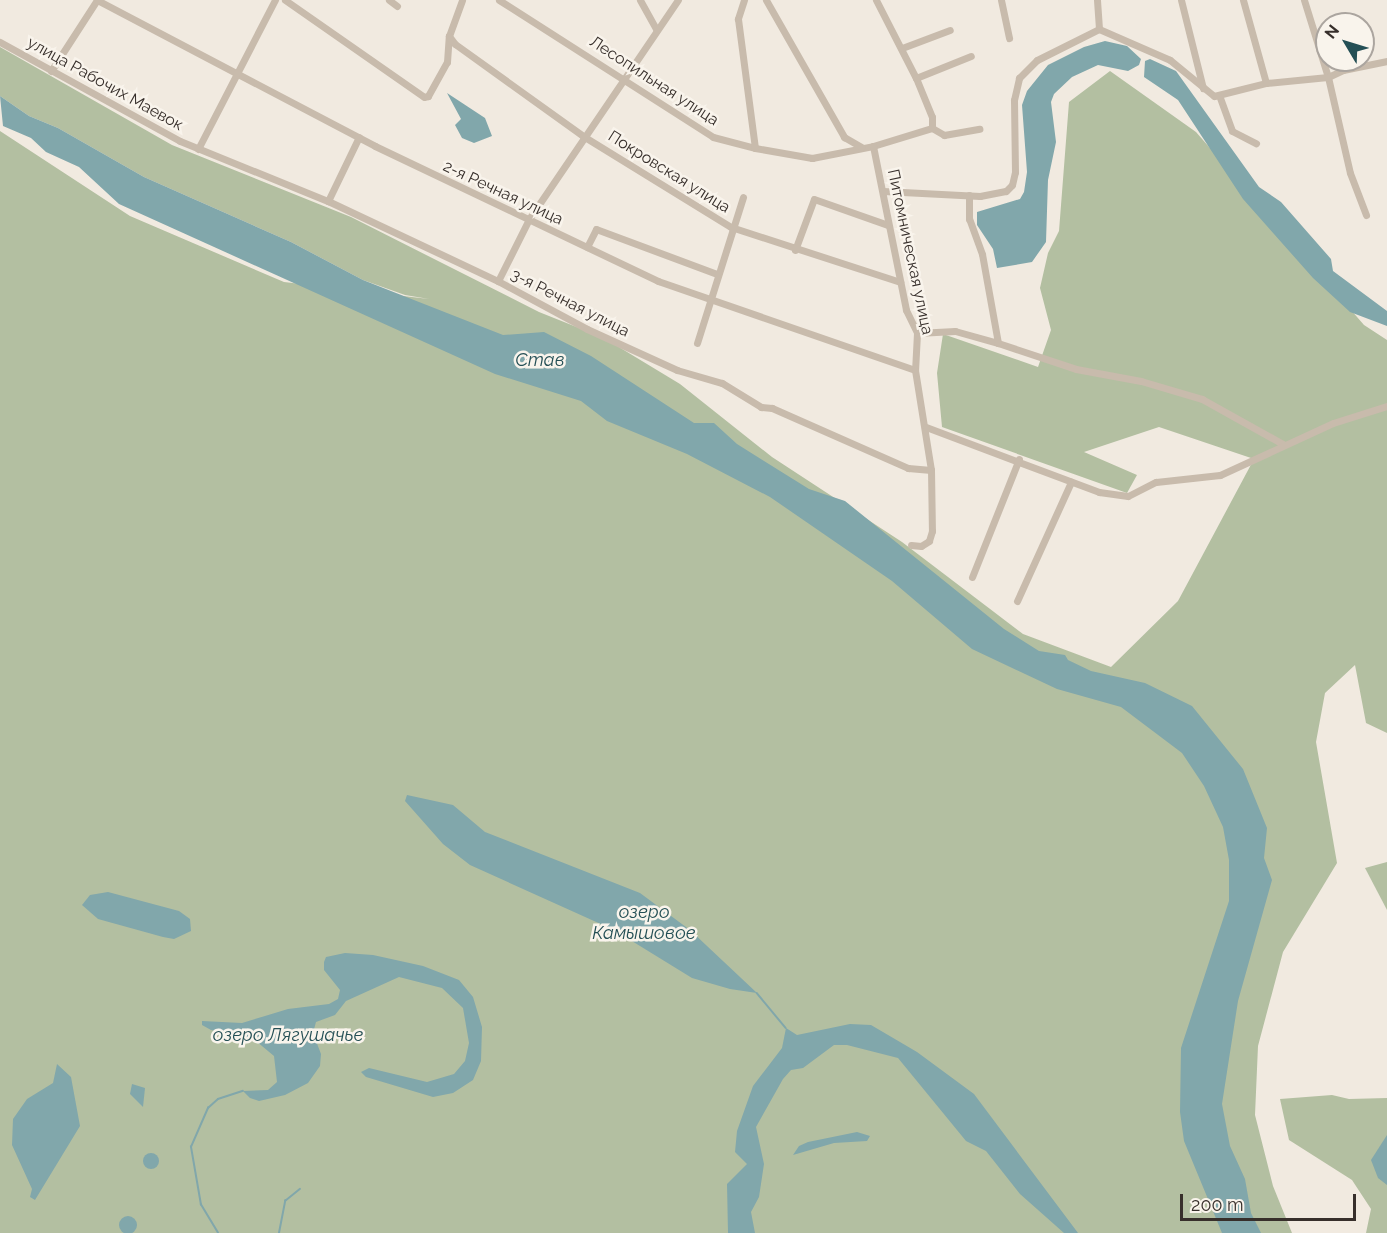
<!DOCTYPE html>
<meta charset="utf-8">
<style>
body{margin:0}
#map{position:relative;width:1387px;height:1233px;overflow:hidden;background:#f1eae0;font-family:Raleway,sans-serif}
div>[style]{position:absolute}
.green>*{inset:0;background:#b3bfa1}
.water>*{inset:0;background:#81a7ab}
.round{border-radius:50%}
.stream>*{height:1.5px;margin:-0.75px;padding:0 0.75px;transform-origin:0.75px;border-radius:0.75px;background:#81a7ab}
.street>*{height:7px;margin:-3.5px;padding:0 3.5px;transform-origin:3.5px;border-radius:3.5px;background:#c8bbac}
span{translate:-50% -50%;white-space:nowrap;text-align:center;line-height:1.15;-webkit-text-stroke:5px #f9f4ec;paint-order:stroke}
.street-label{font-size:16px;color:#372f2b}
.water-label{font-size:18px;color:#244f55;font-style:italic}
.north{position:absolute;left:1315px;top:12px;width:60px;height:60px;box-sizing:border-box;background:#f9f4ec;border:2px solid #aba59f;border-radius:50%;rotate:308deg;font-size:16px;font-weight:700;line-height:24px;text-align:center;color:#372f2b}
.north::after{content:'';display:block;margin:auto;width:21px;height:27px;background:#244f55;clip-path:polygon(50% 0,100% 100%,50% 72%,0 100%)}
.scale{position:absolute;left:1180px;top:1194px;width:176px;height:27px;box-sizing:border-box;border:3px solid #372f2b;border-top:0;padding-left:8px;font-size:18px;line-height:21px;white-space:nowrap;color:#372f2b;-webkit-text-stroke:4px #f9f4ec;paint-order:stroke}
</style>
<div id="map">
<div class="green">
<i style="clip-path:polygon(0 47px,172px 145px,351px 217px,539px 312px,604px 338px,680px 384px,772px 457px,902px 542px,1023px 634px,1111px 667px,1178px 601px,1254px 459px,1159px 427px,1084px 452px,1137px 475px,1127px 493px,942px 427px,937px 373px,943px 334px,1038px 367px,1051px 330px,1040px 288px,1048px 253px,1059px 231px,1069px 102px,1110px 71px,1196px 132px,1364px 325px,1387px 340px,1387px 733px,1366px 723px,1355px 665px,1325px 693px,1316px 742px,1337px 863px,1283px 952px,1258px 1046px,1255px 1115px,1273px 1186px,1292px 1233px,0 1233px,0 131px,130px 216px,284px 282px,429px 299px,405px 295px,363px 280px,291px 242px,144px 177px,58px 128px,29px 116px,0 96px)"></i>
<i style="clip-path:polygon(1387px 862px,1387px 910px,1365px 868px)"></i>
<i style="clip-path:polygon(1332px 1095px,1349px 1099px,1387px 1098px,1387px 1233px,1366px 1233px,1371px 1209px,1352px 1180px,1289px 1140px,1280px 1099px)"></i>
</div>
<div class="water">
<i style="clip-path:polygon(1105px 41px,1127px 46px,1141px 59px,1139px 65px,1128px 71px,1098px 65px,1072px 77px,1054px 94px,1051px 102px,1056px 142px,1048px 180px,1046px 242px,1032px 262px,997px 268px,993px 249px,977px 225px,977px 212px,1020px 199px,1024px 192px,1027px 172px,1022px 105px,1027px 91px,1048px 65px,1084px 47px)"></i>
<i style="clip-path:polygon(1150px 59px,1176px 71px,1259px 187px,1281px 202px,1331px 259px,1333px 271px,1387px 311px,1387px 326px,1350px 312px,1313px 278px,1243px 199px,1178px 100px,1144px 77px,1145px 61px)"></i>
<i style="clip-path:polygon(447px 93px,485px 118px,492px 136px,474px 143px,462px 138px,455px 125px,461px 119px)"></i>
<i style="clip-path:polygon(0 96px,29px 116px,58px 128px,144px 177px,291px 242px,363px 280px,503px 335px,544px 332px,591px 356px,694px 423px,714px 423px,737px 444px,809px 489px,845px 501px,1004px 629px,1039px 651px,1065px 655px,1068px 660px,1091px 671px,1145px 683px,1192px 706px,1243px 769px,1267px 828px,1264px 858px,1272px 880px,1238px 1001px,1222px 1104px,1230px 1146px,1245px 1179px,1251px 1213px,1261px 1233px,1222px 1233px,1184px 1141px,1180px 1112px,1181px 1048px,1229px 901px,1229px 860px,1223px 827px,1204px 786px,1182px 753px,1121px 707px,1057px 689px,972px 649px,892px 581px,770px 497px,687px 454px,607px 421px,581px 401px,495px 374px,119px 204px,79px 167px,46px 152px,31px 138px,3px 126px)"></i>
<i style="clip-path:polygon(407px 795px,453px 805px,485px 832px,640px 893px,690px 930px,757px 993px,730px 989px,692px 978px,614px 930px,470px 865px,443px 844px,405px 801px)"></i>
<i style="clip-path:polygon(108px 892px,179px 911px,190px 919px,191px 931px,174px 939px,163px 937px,98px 919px,82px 905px,90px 895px)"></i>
<i style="clip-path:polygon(345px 953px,373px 955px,423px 966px,459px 980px,473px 997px,482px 1027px,481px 1061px,473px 1080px,453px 1093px,433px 1097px,366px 1077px,361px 1072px,369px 1068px,427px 1082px,454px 1074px,465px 1061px,469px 1043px,463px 1008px,442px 988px,399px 977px,346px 1001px,335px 1015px,316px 1022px,313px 1033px,321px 1054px,320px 1066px,308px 1083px,285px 1095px,259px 1101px,250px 1098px,243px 1091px,268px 1090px,277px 1082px,274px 1056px,256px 1041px,211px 1030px,202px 1025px,202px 1021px,242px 1023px,288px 1009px,329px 1004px,338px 999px,340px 990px,324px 970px,324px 962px,326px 957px)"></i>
<i style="clip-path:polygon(850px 1024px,871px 1025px,917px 1052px,974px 1094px,1078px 1233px,1064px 1233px,1020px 1194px,986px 1151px,966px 1141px,898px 1058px,847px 1045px,834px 1045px,803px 1068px,791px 1070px,783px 1079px,756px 1127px,764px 1164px,759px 1197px,751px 1212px,755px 1233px,728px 1233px,727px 1184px,747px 1164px,735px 1152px,737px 1131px,753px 1086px,782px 1048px,786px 1028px,797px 1035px)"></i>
<i style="clip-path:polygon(57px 1064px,71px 1077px,80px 1126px,35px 1200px,30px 1197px,32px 1189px,12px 1145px,13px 1119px,27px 1099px,53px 1083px)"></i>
<i style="clip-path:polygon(132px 1084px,145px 1088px,143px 1107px,130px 1094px)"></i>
<i style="clip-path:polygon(857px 1132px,870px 1136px,867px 1141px,834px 1143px,793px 1155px,799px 1146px,808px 1142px)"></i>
<i style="clip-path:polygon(1387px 1135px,1387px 1185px,1378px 1178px,1371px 1160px)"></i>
<i class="round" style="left:143px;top:1153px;width:16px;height:16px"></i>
<i class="round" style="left:119px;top:1216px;width:18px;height:18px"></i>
</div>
<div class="stream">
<i style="left:757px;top:993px;width:45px;rotate:50.4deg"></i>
<i style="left:218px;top:1233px;width:33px;rotate:-121deg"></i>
<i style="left:201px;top:1205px;width:59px;rotate:-99.8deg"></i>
<i style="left:191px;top:1147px;width:43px;rotate:-66.4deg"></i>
<i style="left:208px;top:1108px;width:13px;rotate:-42deg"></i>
<i style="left:218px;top:1099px;width:26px;rotate:-18deg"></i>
<i style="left:279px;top:1233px;width:33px;rotate:-79deg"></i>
<i style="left:285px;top:1201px;width:19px;rotate:-39deg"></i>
</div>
<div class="street">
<i style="left:97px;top:0;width:314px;rotate:27.7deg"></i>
<i style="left:375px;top:146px;width:314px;rotate:25.5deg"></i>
<i style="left:658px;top:281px;width:272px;rotate:19.1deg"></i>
<i style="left:285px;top:0;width:169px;rotate:34.9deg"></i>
<i style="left:424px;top:97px;width:4px;rotate:-14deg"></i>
<i style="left:428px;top:96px;width:39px;rotate:-61deg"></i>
<i style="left:447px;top:62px;width:26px;rotate:-86deg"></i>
<i style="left:449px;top:36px;width:38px;rotate:-70deg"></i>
<i style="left:389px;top:0;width:10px;rotate:37deg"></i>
<i style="left:499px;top:0;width:254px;rotate:32.6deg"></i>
<i style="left:713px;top:137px;width:43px;rotate:14.7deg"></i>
<i style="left:755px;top:148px;width:58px;rotate:10deg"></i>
<i style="left:812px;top:158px;width:62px;rotate:-11.1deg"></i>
<i style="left:873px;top:146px;width:62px;rotate:-17deg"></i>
<i style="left:932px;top:128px;width:14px;rotate:30deg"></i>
<i style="left:944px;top:135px;width:36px;rotate:-10deg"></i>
<i style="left:640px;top:0;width:33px;rotate:61deg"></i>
<i style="left:744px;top:0;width:20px;rotate:108deg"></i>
<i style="left:738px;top:19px;width:130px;rotate:82.5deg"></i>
<i style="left:766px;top:0;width:158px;rotate:60.3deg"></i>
<i style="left:844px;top:137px;width:20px;rotate:30deg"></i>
<i style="left:876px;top:0;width:88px;rotate:62.9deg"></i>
<i style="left:916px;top:78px;width:42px;rotate:67.7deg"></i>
<i style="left:932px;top:117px;width:11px;rotate:90deg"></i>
<i style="left:1001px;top:0;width:39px;rotate:78deg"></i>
<i style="left:1097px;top:0;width:29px;rotate:86deg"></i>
<i style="left:1181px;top:0;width:91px;rotate:76deg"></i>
<i style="left:1243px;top:0;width:86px;rotate:74.5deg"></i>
<i style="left:1304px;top:0;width:81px;rotate:72.7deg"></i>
<i style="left:1328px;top:77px;width:98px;rotate:77.1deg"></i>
<i style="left:1350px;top:173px;width:45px;rotate:69.1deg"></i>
<i style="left:449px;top:36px;width:10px;rotate:53deg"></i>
<i style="left:455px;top:44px;width:158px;rotate:35.7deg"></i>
<i style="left:583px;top:136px;width:174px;rotate:31.6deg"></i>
<i style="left:731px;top:227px;width:178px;rotate:18deg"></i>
<i style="left:0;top:42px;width:205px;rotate:28.8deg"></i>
<i style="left:180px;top:141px;width:160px;rotate:22.1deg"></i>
<i style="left:328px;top:201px;width:188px;rotate:25.2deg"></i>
<i style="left:498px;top:281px;width:101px;rotate:28.3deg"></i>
<i style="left:587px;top:329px;width:99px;rotate:24.5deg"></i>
<i style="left:677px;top:370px;width:47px;rotate:16.1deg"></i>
<i style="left:722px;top:383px;width:46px;rotate:31.6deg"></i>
<i style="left:761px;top:407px;width:11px;rotate:5deg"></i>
<i style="left:772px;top:408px;width:149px;rotate:23.8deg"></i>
<i style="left:908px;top:468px;width:23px;rotate:5deg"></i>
<i style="left:902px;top:48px;width:51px;rotate:-20.6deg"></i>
<i style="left:51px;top:71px;width:85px;rotate:-57.1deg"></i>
<i style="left:916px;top:78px;width:59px;rotate:-21.8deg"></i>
<i style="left:1219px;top:95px;width:38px;rotate:70deg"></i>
<i style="left:1232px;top:131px;width:27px;rotate:27deg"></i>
<i style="left:873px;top:146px;width:167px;rotate:78.6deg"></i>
<i style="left:906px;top:310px;width:25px;rotate:64deg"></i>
<i style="left:917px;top:333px;width:37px;rotate:93deg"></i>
<i style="left:915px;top:370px;width:101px;rotate:80.9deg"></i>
<i style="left:931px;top:470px;width:61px;rotate:89.1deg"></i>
<i style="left:932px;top:531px;width:10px;rotate:107deg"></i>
<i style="left:929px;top:541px;width:9px;rotate:148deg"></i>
<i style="left:921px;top:546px;width:10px;rotate:-174deg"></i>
<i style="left:198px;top:149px;width:168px;rotate:-62.7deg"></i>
<i style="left:883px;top:191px;width:97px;rotate:3deg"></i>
<i style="left:980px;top:196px;width:26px;rotate:-11deg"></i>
<i style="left:1006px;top:191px;width:8px;rotate:-45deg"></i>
<i style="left:1012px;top:185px;width:13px;rotate:-77deg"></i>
<i style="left:1015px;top:172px;width:72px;rotate:-90.8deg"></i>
<i style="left:1014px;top:100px;width:23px;rotate:-77deg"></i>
<i style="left:1019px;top:78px;width:25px;rotate:-45deg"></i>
<i style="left:1037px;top:60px;width:69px;rotate:-26.6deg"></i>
<i style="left:1099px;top:29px;width:77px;rotate:23.6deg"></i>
<i style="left:1170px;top:60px;width:57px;rotate:39.3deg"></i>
<i style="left:1214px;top:96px;width:54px;rotate:-14deg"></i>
<i style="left:1266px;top:83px;width:62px;rotate:-5.5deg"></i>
<i style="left:1328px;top:77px;width:17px;rotate:-25deg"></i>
<i style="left:1343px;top:70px;width:45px;rotate:-11.6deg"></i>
<i style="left:328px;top:201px;width:71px;rotate:-64.2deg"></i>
<i style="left:587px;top:247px;width:20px;rotate:-63deg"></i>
<i style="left:596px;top:229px;width:129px;rotate:20.4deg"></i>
<i style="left:795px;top:250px;width:54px;rotate:-69.6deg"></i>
<i style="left:814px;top:199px;width:78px;rotate:19.4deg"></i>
<i style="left:498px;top:281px;width:69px;rotate:-63.4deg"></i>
<i style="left:529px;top:219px;width:265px;rotate:-55.8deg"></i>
<i style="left:917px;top:333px;width:38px;rotate:-3deg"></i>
<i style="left:955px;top:331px;width:45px;rotate:15.6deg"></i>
<i style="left:998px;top:343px;width:90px;rotate:-100.2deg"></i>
<i style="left:982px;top:254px;width:37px;rotate:-110deg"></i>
<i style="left:969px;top:219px;width:24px;rotate:-90deg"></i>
<i style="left:697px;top:343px;width:153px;rotate:-72.5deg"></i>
<i style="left:998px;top:343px;width:82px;rotate:18.4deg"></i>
<i style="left:1076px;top:369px;width:66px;rotate:10.5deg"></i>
<i style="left:1141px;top:381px;width:64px;rotate:16.4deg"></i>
<i style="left:1202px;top:399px;width:93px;rotate:29.1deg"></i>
<i style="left:926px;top:427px;width:185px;rotate:20.6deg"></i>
<i style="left:1099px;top:492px;width:29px;rotate:8deg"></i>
<i style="left:1128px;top:496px;width:31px;rotate:-27deg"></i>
<i style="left:1156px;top:482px;width:64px;rotate:-6.2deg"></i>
<i style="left:1220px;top:475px;width:124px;rotate:-24.7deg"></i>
<i style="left:1333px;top:423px;width:57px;rotate:-17.5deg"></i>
<i style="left:972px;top:577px;width:127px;rotate:-68.3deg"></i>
<i style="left:1017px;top:601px;width:131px;rotate:-65.6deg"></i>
</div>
<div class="street-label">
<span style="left:654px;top:81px;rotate:33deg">Лесопильная улица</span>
<span style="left:105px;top:84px;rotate:29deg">улица Рабочих Маевок</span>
<span style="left:669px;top:172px;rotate:32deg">Покровская улица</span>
<span style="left:503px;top:193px;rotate:25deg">2-я Речная улица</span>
<span style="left:910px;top:252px;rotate:78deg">Питомническая улица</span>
<span style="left:570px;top:303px;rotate:27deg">3-я Речная улица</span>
</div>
<div class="water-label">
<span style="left:540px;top:360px">Став</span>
<span style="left:644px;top:923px">озеро<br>Камышовое</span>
<span style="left:288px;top:1035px">озеро Лягушачье</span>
</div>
<div class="north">N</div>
<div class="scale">200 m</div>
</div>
